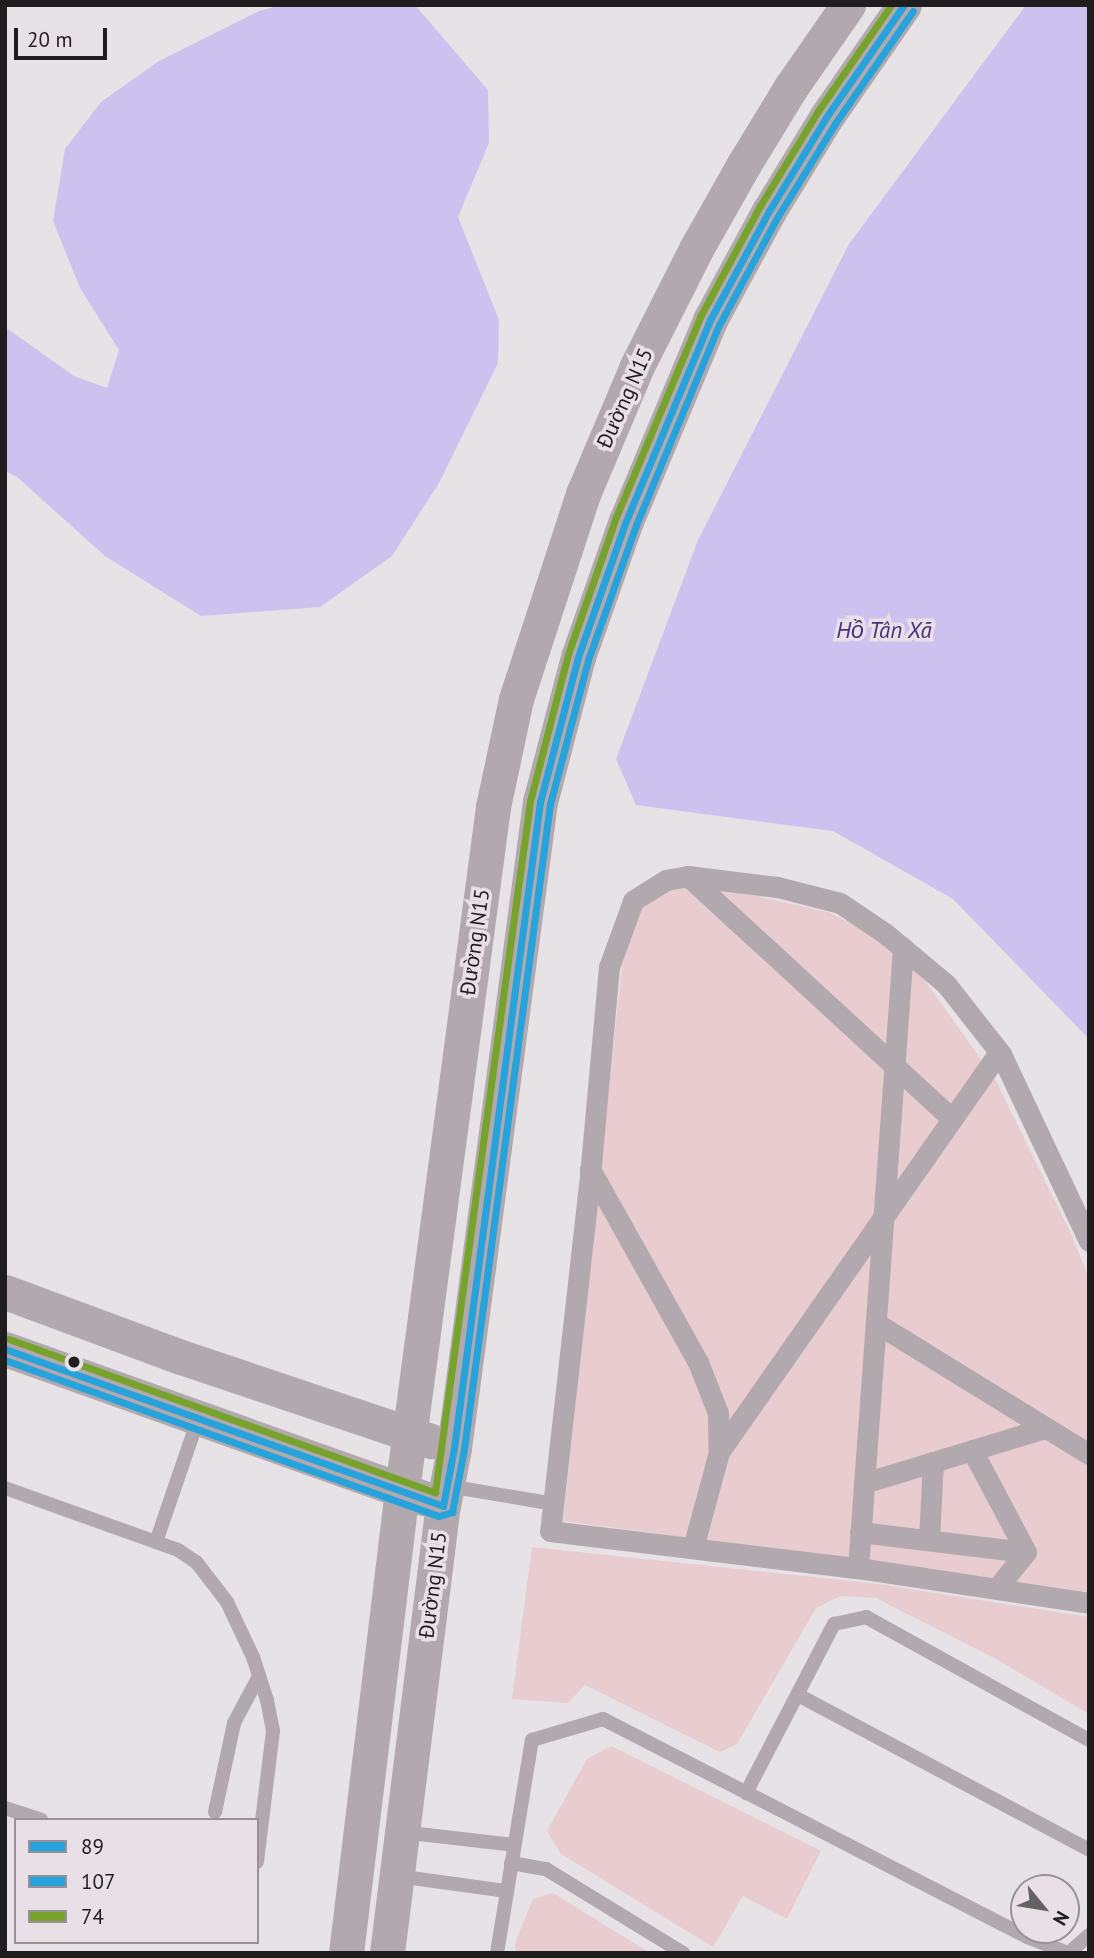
<!DOCTYPE html>
<meta charset="utf-8">
<style>
body{margin:0}
#map{position:relative;width:1094px;height:1958px;overflow:hidden;background:#e6e2e5;font-family:"PT Sans",sans-serif}
div>[style]{position:absolute}
.green>*{inset:0;background:#e8ccd0}
.water>*{inset:0;background:#cdc2ef}
.service>*{height:14px;margin:-7px;padding:0 7px;transform-origin:7px;border-radius:7px;background:#b1a9ad}
.pedestrian>*{height:21px;margin:-10.5px;padding:0 10.5px;transform-origin:10.5px;border-radius:10.5px;background:#b1a9ad}
.tertiary>*{height:35px;margin:-17.5px;padding:0 17.5px;transform-origin:17.5px;border-radius:17.5px;background:#b1a9ad}
.bus-1>*{height:7px;margin:-3.5px;padding:0 3.5px;transform-origin:3.5px;border-radius:3.5px;background:#26a2dd}
.bus-2>*{height:7px;margin:-3.5px;padding:0 3.5px;transform-origin:3.5px;border-radius:3.5px;background:#26a2dd}
.bus-3>*{height:7px;margin:-3.5px;padding:0 3.5px;transform-origin:3.5px;border-radius:3.5px;background:#77a32c}
.dots>*{width:19px;height:19px;translate:-50% -50%;box-sizing:border-box;border:4px solid #e8e0e6;border-radius:50%}
span{translate:-50% -50%;white-space:nowrap;text-align:center;line-height:1.15;-webkit-text-stroke:7px #e8e0e6;paint-order:stroke}
.street-label{font-size:21px;color:#201d1f}
.water-label{font-size:23px;color:#49327b;font-style:italic}
.frame{position:absolute;inset:0;border:7px solid #201d1f;pointer-events:none}
.legend{position:absolute;left:14px;top:1818px;width:245px;height:126px;box-sizing:border-box;background:#e8e0e6;border:2px solid #989296;margin:0;padding:9px 12px;list-style:none;font-size:21px;color:#201d1f}
.legend li{display:flex;align-items:center;gap:14px;height:35px}
.legend b{width:35px;border:2px solid #989296}
.north{position:absolute;left:1010px;top:1874px;width:70px;height:70px;box-sizing:border-box;background:#e8e0e6;border:2px solid #989296;border-radius:50%;rotate:120deg;font-size:19px;font-weight:700;line-height:28px;text-align:center;color:#201d1f}
.north::after{content:'';display:block;margin:auto;width:24px;height:32px;background:#656264;clip-path:polygon(50% 0,100% 100%,50% 72%,0 100%)}
.scale{position:absolute;left:14px;top:28px;width:93px;height:32px;box-sizing:border-box;border:4px solid #201d1f;border-top:0;padding-left:9px;font-size:21px;line-height:24px;white-space:nowrap;color:#201d1f;-webkit-text-stroke:5px #e8e0e6;paint-order:stroke}
</style>
<div id="map">
<div class="green">
<i style="clip-path:polygon(677px 886px,739px 892px,828px 912px,867px 931px,923px 978px,995px 1079px,1072px 1236px,1089px 1278px,1089px 1592px,563px 1521px,623px 955px,636px 913px,651px 897px)"></i>
<i style="clip-path:polygon(532px 1547px,878px 1584px,1089px 1617px,1089px 1714px,996px 1659px,876px 1598px,840px 1596px,816px 1608px,737px 1744px,720px 1752px,585px 1685px,568px 1703px,512px 1699px)"></i>
<i style="clip-path:polygon(611px 1746px,821px 1851px,787px 1919px,743px 1896px,713px 1947px,561px 1854px,547px 1831px,587px 1759px)"></i>
<i style="clip-path:polygon(553px 1893px,650px 1953px,516px 1953px,515px 1943px,533px 1899px)"></i>
</div>
<div class="water">
<i style="clip-path:polygon(282px 5px,415px 5px,488px 90px,489px 143px,458px 217px,499px 320px,498px 363px,439px 483px,392px 556px,320px 607px,201px 616px,105px 556px,17px 477px,5px 471px,5px 327px,74px 376px,107px 388px,119px 350px,80px 288px,53px 221px,65px 149px,101px 102px,159px 61px,259px 11px)"></i>
<i style="clip-path:polygon(1026px 5px,1089px 5px,1089px 1039px,953px 899px,833px 831px,636px 805px,616px 759px,698px 540px,849px 244px)"></i>
</div>
<div class="service">
<i style="left:448px;top:1486px;width:108px;rotate:9.6deg"></i>
<i style="left:5px;top:1488px;width:184px;rotate:19.7deg"></i>
<i style="left:178px;top:1550px;width:23px;rotate:34deg"></i>
<i style="left:197px;top:1563px;width:49px;rotate:52.4deg"></i>
<i style="left:227px;top:1602px;width:61px;rotate:64.7deg"></i>
<i style="left:253px;top:1657px;width:45px;rotate:72deg"></i>
<i style="left:267px;top:1700px;width:32px;rotate:79deg"></i>
<i style="left:273px;top:1731px;width:132px;rotate:97deg"></i>
<i style="left:156px;top:1542px;width:130px;rotate:-71.1deg"></i>
<i style="left:798px;top:1695px;width:330px;rotate:28deg"></i>
<i style="left:746px;top:1793px;width:191px;rotate:-62.5deg"></i>
<i style="left:834px;top:1624px;width:33px;rotate:-12deg"></i>
<i style="left:866px;top:1617px;width:255px;rotate:28.9deg"></i>
<i style="left:5px;top:1808px;width:38px;rotate:18deg"></i>
<i style="left:215px;top:1812px;width:91px;rotate:-77.9deg"></i>
<i style="left:234px;top:1723px;width:53px;rotate:-62deg"></i>
<i style="left:402px;top:1832px;width:113px;rotate:6.6deg"></i>
<i style="left:511px;top:1863px;width:36px;rotate:10deg"></i>
<i style="left:546px;top:1869px;width:161px;rotate:31.5deg"></i>
<i style="left:397px;top:1876px;width:111px;rotate:7.8deg"></i>
<i style="left:497px;top:1953px;width:216px;rotate:-80.7deg"></i>
<i style="left:532px;top:1740px;width:74px;rotate:-16.5deg"></i>
<i style="left:603px;top:1719px;width:477px;rotate:27.2deg"></i>
<i style="left:1027px;top:1937px;width:44px;rotate:21.3deg"></i>
<i style="left:1069px;top:1953px;width:27px;rotate:-42deg"></i>
</div>
<div class="pedestrian">
<i style="left:688px;top:876px;width:359px;rotate:42.6deg"></i>
<i style="left:590px;top:1169px;width:221px;rotate:60.8deg"></i>
<i style="left:698px;top:1362px;width:55px;rotate:68.6deg"></i>
<i style="left:718px;top:1413px;width:39px;rotate:89deg"></i>
<i style="left:719px;top:1452px;width:99px;rotate:105.2deg"></i>
<i style="left:1089px;top:1241px;width:207px;rotate:-115.2deg"></i>
<i style="left:1001px;top:1054px;width:89px;rotate:-128.2deg"></i>
<i style="left:946px;top:984px;width:78px;rotate:-140.2deg"></i>
<i style="left:886px;top:934px;width:55px;rotate:-146deg"></i>
<i style="left:840px;top:903px;width:65px;rotate:-165.7deg"></i>
<i style="left:777px;top:887px;width:90px;rotate:-173deg"></i>
<i style="left:688px;top:876px;width:22px;rotate:170deg"></i>
<i style="left:666px;top:880px;width:39px;rotate:148deg"></i>
<i style="left:633px;top:901px;width:70px;rotate:110deg"></i>
<i style="left:609px;top:967px;width:210px;rotate:95.2deg"></i>
<i style="left:590px;top:1176px;width:357px;rotate:96.4deg"></i>
<i style="left:550px;top:1531px;width:310px;rotate:6.9deg"></i>
<i style="left:858px;top:1568px;width:234px;rotate:8.6deg"></i>
<i style="left:876px;top:1323px;width:250px;rotate:31.6deg"></i>
<i style="left:972px;top:1450px;width:115px;rotate:62.1deg"></i>
<i style="left:1026px;top:1552px;width:46px;rotate:128.9deg"></i>
<i style="left:719px;top:1452px;width:488px;rotate:-55deg"></i>
<i style="left:864px;top:1483px;width:189px;rotate:-16.9deg"></i>
<i style="left:860px;top:1532px;width:167px;rotate:6.9deg"></i>
<i style="left:929px;top:1540px;width:78px;rotate:-87.1deg"></i>
<i style="left:858px;top:1568px;width:622px;rotate:-85.85deg"></i>
</div>
<div class="tertiary">
<i style="left:5px;top:1292px;width:188px;rotate:20.3deg"></i>
<i style="left:181px;top:1357px;width:264px;rotate:18.6deg"></i>
<i style="left:5px;top:1349px;width:445px;rotate:19.6deg"></i>
<i style="left:346px;top:1953px;width:466px;rotate:-83.1deg"></i>
<i style="left:402px;top:1490px;width:689px;rotate:-82.41deg"></i>
<i style="left:493px;top:807px;width:110px;rotate:-78deg"></i>
<i style="left:516px;top:699px;width:216px;rotate:-71.9deg"></i>
<i style="left:583px;top:494px;width:139px;rotate:-67.1deg"></i>
<i style="left:637px;top:366px;width:131px;rotate:-63.2deg"></i>
<i style="left:696px;top:249px;width:98px;rotate:-60.5deg"></i>
<i style="left:744px;top:164px;width:90px;rotate:-58.6deg"></i>
<i style="left:791px;top:87px;width:100px;rotate:-55.2deg"></i>
<i style="left:387px;top:1953px;width:450px;rotate:-82.9deg"></i>
<i style="left:443px;top:1506px;width:59px;rotate:-79.3deg"></i>
<i style="left:454px;top:1448px;width:652px;rotate:-82.42deg"></i>
<i style="left:540px;top:802px;width:150px;rotate:-75.3deg"></i>
<i style="left:578px;top:657px;width:144px;rotate:-70.6deg"></i>
<i style="left:626px;top:521px;width:218px;rotate:-67.3deg"></i>
<i style="left:710px;top:320px;width:124px;rotate:-61.6deg"></i>
<i style="left:769px;top:211px;width:111px;rotate:-58.6deg"></i>
<i style="left:827px;top:116px;width:135px;rotate:-55.3deg"></i>
</div>
<div class="bus-1">
<i style="left:5px;top:1349px;width:465px;rotate:19.7deg"></i>
<i style="left:443px;top:1506px;width:59px;rotate:-79.3deg"></i>
<i style="left:454px;top:1448px;width:652px;rotate:-82.42deg"></i>
<i style="left:540px;top:802px;width:150px;rotate:-75.3deg"></i>
<i style="left:578px;top:657px;width:144px;rotate:-70.6deg"></i>
<i style="left:626px;top:521px;width:218px;rotate:-67.3deg"></i>
<i style="left:710px;top:320px;width:124px;rotate:-61.6deg"></i>
<i style="left:769px;top:211px;width:111px;rotate:-58.6deg"></i>
<i style="left:827px;top:116px;width:135px;rotate:-55.3deg"></i>
</div>
<div class="bus-2">
<i style="left:5px;top:1360px;width:461px;rotate:19.8deg"></i>
<i style="left:439px;top:1516px;width:14px;rotate:-17deg"></i>
<i style="left:452px;top:1512px;width:64px;rotate:-79.2deg"></i>
<i style="left:464px;top:1449px;width:651px;rotate:-82.41deg"></i>
<i style="left:550px;top:804px;width:149px;rotate:-75.2deg"></i>
<i style="left:588px;top:660px;width:143px;rotate:-70.4deg"></i>
<i style="left:636px;top:525px;width:217px;rotate:-67.5deg"></i>
<i style="left:719px;top:325px;width:124px;rotate:-61.6deg"></i>
<i style="left:778px;top:216px;width:110px;rotate:-58.3deg"></i>
<i style="left:836px;top:122px;width:135px;rotate:-55.3deg"></i>
</div>
<div class="bus-3">
<i style="left:9px;top:1339px;width:453px;rotate:19.8deg"></i>
<i style="left:435px;top:1492px;width:697px;rotate:-82.17deg"></i>
<i style="left:530px;top:801px;width:152px;rotate:-75.5deg"></i>
<i style="left:568px;top:654px;width:145px;rotate:-70.7deg"></i>
<i style="left:616px;top:517px;width:219px;rotate:-67.2deg"></i>
<i style="left:701px;top:315px;width:124px;rotate:-61.6deg"></i>
<i style="left:760px;top:206px;width:111px;rotate:-58.6deg"></i>
<i style="left:818px;top:111px;width:129px;rotate:-55.4deg"></i>
</div>
<div class="dots">
<i style="left:74px;top:1362px;background:#201d1f"></i>
</div>
<div class="street-label">
<span style="left:625px;top:398px;rotate:-66deg">Đường N15</span>
<span style="left:475px;top:942px;rotate:-82deg">Đường N15</span>
<span style="left:433px;top:1585px;rotate:-83deg">Đường N15</span>
</div>
<div class="water-label">
<span style="left:884px;top:630px">Hồ Tân Xã</span>
</div>
<div class="frame"></div>
<ul class="legend">
<li><b style="height:9px;background:#26a2dd"></b>89</li>
<li><b style="height:9px;background:#26a2dd"></b>107</li>
<li><b style="height:9px;background:#77a32c"></b>74</li>
</ul>
<div class="north">N</div>
<div class="scale">20 m</div>
</div>
